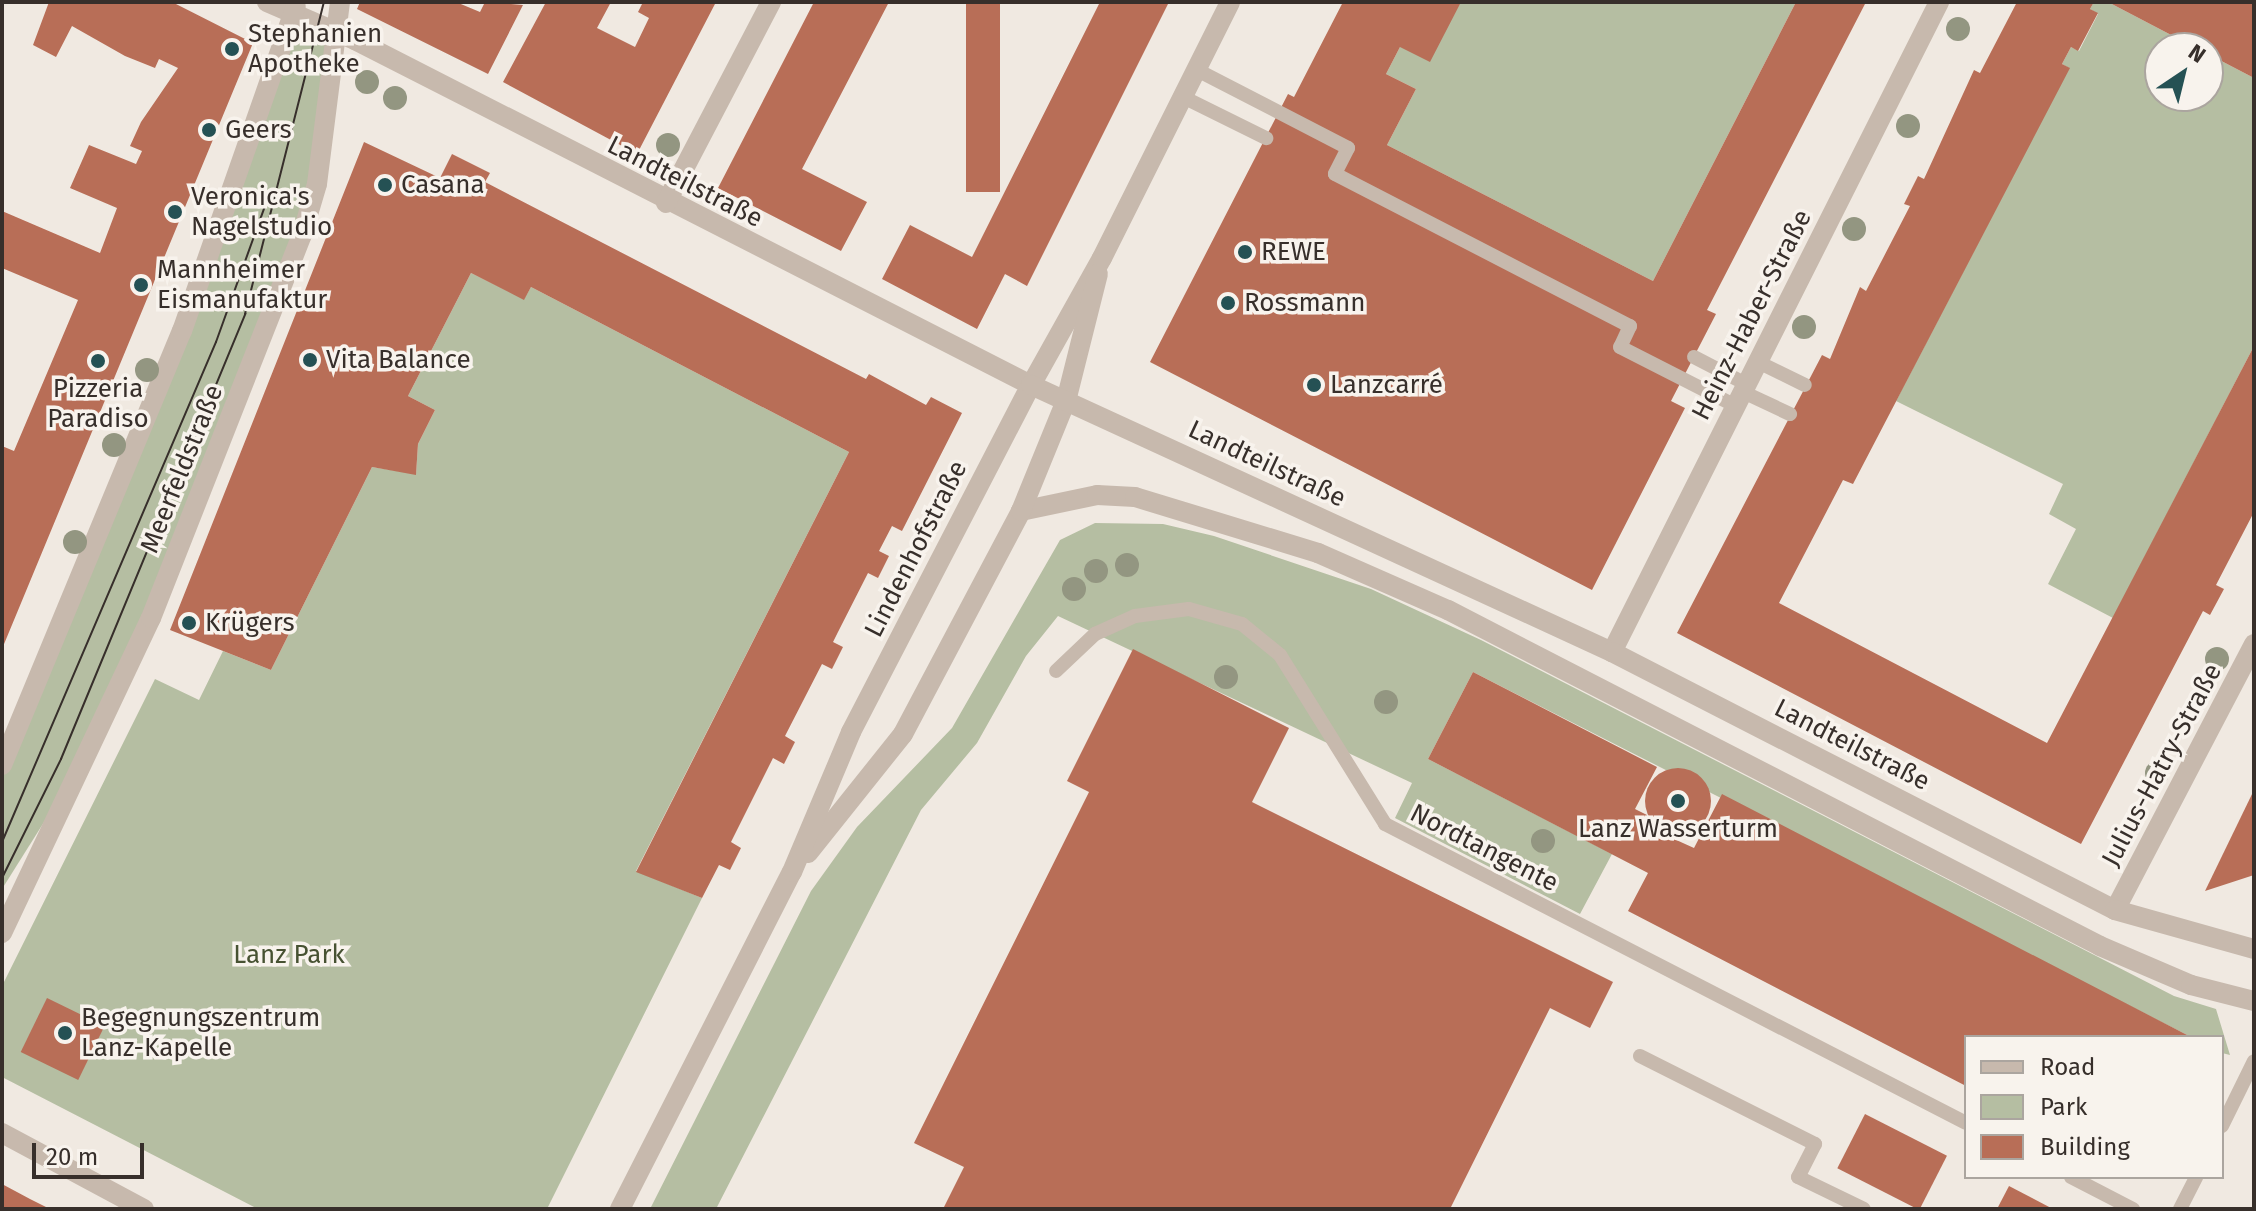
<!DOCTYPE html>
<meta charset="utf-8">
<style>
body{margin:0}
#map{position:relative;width:2256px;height:1211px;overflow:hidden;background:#f0e9e1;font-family:"Fira Sans",sans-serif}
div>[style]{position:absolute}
.green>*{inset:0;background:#b5bea2}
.building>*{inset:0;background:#b86e57;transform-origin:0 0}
.round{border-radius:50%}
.service>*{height:14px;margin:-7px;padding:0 7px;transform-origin:7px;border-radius:7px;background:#c7b9ad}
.minor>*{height:20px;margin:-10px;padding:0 10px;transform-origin:10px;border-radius:10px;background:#c7b9ad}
.tertiary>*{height:20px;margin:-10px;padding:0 10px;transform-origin:10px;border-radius:10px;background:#c7b9ad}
.tram>*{height:2px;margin:-1px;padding:0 1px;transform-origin:1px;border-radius:1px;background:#372f2b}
.trees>*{width:24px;height:24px;margin:-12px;border-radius:50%;background:#939681}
.dots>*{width:22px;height:22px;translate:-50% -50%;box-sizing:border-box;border:4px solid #f8f3ed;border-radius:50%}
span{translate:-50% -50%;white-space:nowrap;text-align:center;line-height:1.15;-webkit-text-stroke:7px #f8f3ed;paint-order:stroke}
.poi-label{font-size:26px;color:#372f2b}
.left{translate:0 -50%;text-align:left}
.street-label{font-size:26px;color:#372f2b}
.park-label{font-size:26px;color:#475232}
.frame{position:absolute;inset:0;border:4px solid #372f2b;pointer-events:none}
.legend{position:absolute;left:1964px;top:1035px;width:260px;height:144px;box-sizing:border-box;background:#f8f3ed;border:2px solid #aba59f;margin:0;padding:10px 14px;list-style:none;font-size:24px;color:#372f2b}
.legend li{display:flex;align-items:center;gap:16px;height:40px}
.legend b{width:40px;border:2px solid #aba59f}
.north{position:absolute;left:2144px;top:32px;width:80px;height:80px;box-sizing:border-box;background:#f8f3ed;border:2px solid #aba59f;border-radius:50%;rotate:35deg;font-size:22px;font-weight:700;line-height:32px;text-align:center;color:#372f2b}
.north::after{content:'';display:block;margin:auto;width:28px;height:36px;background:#255154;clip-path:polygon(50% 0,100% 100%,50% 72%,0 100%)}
.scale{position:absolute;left:32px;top:1143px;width:112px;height:36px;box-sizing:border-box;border:4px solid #372f2b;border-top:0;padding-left:10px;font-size:24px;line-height:28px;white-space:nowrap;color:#372f2b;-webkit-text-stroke:6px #f8f3ed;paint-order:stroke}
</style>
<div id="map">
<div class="green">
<i style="clip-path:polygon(1461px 2px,1796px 2px,1653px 281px,1387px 145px,1416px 89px,1386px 74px,1400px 47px)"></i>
<i style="clip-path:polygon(2094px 2px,2108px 2px,2196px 48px,2160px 48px,2160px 96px,2208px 96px,2208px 54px,2254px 78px,2254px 346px,2113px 618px,2048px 584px,2076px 529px,2049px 514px,2063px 484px,1896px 401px,2069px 68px,2062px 64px,2071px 47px,2079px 51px,2098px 14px,2090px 9px)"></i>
<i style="clip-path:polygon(295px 17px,336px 32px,317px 184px,151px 618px,68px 784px,2px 889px,2px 765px)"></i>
<i style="clip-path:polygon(471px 273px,524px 299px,531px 287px,849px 452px,636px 871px,702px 898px,547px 1209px,258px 1209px,2px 1077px,2px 986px,155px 679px,199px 700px,223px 651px,271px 670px,372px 467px,416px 474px,418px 444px,435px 410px,408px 396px)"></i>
<i style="clip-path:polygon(1095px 523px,1163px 524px,1214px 536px,1371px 589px,1481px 640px,2174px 996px,2216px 1009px,2230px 1055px,2222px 1053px,2222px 1037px,2191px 1037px,1473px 672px,1428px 759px,1612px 854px,1580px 914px,1395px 818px,1412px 783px,1058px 616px,1026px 656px,977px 743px,921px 810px,716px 1209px,650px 1209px,811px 891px,857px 827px,952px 728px,1060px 540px)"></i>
</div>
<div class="building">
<i style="clip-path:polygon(49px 2px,172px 2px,253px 43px,2px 649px,2px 446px,14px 451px,78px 300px,2px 268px,2px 211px,100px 253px,117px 208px,70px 188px,89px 145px,136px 164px,142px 151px,130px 146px,141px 122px,178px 68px,159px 59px,155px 68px,125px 56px,72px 26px,56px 57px,33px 45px)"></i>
<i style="clip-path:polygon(360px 2px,456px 2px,480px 12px,485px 2px,523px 5px,488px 74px,357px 9px)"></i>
<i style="clip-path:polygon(546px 2px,611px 2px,597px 28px,635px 47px,649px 18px,638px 12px,643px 2px,716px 2px,637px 154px,503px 82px)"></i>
<i style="clip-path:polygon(814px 2px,889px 2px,802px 169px,867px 202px,841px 251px,718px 188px)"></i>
<i style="left:966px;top:2px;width:34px;height:190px"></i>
<i style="clip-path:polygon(1100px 2px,1169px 2px,1027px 286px,1005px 274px,977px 329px,882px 279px,910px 225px,972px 257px)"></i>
<i style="clip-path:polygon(1343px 2px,1461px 2px,1430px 62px,1400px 47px,1386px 74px,1416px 89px,1387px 145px,1653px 281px,1796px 2px,1866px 2px,1707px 310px,1716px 314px,1671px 401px,1685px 408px,1592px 590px,1150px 362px,1288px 94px,1294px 97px)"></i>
<i style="clip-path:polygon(2017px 2px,2094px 2px,2090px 9px,2098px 13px,2078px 51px,2071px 47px,2062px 64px,2070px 68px,1853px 484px,1843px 480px,1779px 603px,2047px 743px,2254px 346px,2254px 512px,2216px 585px,2224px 589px,2210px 615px,2203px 611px,2081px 844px,1677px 633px,1822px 355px,1830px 359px,1860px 287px,1866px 291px,1910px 206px,1904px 204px,1918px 176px,1924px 179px,1974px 70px,1980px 73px)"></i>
<i style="clip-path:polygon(2108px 2px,2254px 2px,2254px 78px,2208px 54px,2208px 48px,2196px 48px)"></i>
<i style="clip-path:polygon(364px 142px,440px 178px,452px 154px,490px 173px,485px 182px,866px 379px,869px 374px,926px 405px,931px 397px,962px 413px,902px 531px,892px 526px,879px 551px,889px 556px,878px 578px,868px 573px,838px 632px,833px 642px,843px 647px,832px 669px,822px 664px,785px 736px,795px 742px,784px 764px,773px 758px,731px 842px,741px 848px,730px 870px,719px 865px,702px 898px,636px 872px,849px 452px,531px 287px,524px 300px,471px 273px,408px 396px,435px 410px,418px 444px,416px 475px,372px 467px,271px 670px,170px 630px)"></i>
<i style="clip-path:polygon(1133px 649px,1289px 728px,1252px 802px,1613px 982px,1590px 1028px,1550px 1008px,1450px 1209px,943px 1209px,964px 1167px,914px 1143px,1089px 792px,1067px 781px)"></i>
<i style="clip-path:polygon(1473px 672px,1657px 767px,1635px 809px,1647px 815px,1643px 825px,1694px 848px,1722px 794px,2191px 1037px,1966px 1037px,1966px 1086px,1628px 911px,1648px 873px,1428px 759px)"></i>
<i class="round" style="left:1645px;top:768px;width:66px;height:66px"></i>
<i style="clip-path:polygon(2254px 790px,2254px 875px,2205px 891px)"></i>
<i style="left:47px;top:998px;width:64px;height:60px;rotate:26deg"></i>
<i style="left:1865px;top:1114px;width:92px;height:61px;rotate:27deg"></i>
<i style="clip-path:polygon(2px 1184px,30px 1199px,50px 1209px,2px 1209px)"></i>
<i style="clip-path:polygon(2009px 1186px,2053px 1209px,1997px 1209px)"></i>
</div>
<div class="service">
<i style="left:1197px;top:70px;width:170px;rotate:27.3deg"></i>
<i style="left:1348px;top:148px;width:29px;rotate:117deg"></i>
<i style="left:1335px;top:174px;width:332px;rotate:27.3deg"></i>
<i style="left:1630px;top:326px;width:23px;rotate:115deg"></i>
<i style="left:1620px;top:347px;width:130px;rotate:27deg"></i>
<i style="left:1183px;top:97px;width:93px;rotate:26.3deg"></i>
<i style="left:1694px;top:357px;width:59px;rotate:27.4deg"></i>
<i style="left:1758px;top:362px;width:52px;rotate:26.1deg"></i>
<i style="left:1743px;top:392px;width:52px;rotate:25.1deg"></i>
<i style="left:1056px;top:671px;width:54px;rotate:-43.5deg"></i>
<i style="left:1095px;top:634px;width:44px;rotate:-24.2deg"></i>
<i style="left:1135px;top:616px;width:54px;rotate:-7.4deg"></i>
<i style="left:1189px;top:609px;width:55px;rotate:15.8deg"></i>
<i style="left:1242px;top:624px;width:49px;rotate:39.2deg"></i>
<i style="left:1280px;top:655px;width:199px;rotate:58.1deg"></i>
<i style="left:1385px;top:824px;width:653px;rotate:27.23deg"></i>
<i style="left:1640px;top:1056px;width:196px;rotate:26.7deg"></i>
<i style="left:1815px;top:1144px;width:37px;rotate:117deg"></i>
<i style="left:1798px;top:1177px;width:73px;rotate:25.9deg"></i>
<i style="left:2222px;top:1126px;width:72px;rotate:-63.8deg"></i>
<i style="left:2071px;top:1177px;width:70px;rotate:27.3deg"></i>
<i style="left:2180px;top:1209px;width:36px;rotate:-63deg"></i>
</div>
<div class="minor">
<i style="left:267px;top:2px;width:96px;rotate:23.4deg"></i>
<i style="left:355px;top:40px;width:759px;rotate:27.04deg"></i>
<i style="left:1031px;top:385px;width:145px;rotate:-60.8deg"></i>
<i style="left:1102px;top:258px;width:286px;rotate:-63.4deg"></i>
<i style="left:666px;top:203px;width:227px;rotate:-62.4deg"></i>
<i style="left:1066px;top:401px;width:131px;rotate:-75.9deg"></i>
<i style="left:1612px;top:652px;width:728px;rotate:-63.29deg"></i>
<i style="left:2px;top:765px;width:470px;rotate:-67.5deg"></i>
<i style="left:182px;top:331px;width:344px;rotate:-70.7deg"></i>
<i style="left:2115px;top:910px;width:300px;rotate:-62.4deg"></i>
<i style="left:2px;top:933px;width:348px;rotate:-64.7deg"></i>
<i style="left:151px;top:618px;width:412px;rotate:-68.5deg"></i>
<i style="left:302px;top:235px;width:53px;rotate:-73.6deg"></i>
<i style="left:317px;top:184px;width:183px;rotate:-82.8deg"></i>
<i style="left:2px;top:1133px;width:161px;rotate:28.2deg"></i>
</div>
<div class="tertiary">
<i style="left:1021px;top:511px;width:78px;rotate:-11.9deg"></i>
<i style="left:1097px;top:495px;width:38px;rotate:3deg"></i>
<i style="left:1135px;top:497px;width:191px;rotate:17deg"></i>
<i style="left:1318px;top:553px;width:142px;rotate:23.7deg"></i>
<i style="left:1448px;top:610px;width:733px;rotate:27.26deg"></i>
<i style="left:2100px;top:946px;width:99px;rotate:23.2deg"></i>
<i style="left:2191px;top:985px;width:65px;rotate:14.3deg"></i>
<i style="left:808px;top:853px;width:152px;rotate:-51.4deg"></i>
<i style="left:903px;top:734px;width:252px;rotate:-62.1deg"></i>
<i style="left:1021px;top:511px;width:119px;rotate:-67.8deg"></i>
<i style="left:620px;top:1209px;width:378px;rotate:-63deg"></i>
<i style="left:792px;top:872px;width:152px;rotate:-67.1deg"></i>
<i style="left:851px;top:732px;width:391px;rotate:-62.6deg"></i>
<i style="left:1031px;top:385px;width:639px;rotate:24.68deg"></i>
<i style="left:1612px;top:652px;width:565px;rotate:27.15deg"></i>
<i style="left:2115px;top:910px;width:144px;rotate:15.7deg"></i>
</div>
<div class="tram">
<i style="left:2px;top:842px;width:544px;rotate:-66.83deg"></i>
<i style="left:216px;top:342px;width:145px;rotate:-70.2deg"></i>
<i style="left:2px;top:878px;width:133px;rotate:-63.6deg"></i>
<i style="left:61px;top:759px;width:482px;rotate:-67.5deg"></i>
<i style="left:245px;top:314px;width:322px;rotate:-75.8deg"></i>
</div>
<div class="trees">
<i style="left:1958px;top:29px"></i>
<i style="left:367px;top:82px"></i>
<i style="left:395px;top:98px"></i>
<i style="left:1908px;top:126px"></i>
<i style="left:668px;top:145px"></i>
<i style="left:1854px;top:229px"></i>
<i style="left:1804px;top:327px"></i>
<i style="left:147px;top:370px"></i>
<i style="left:114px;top:445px"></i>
<i style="left:75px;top:542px"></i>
<i style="left:1127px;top:565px"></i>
<i style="left:1096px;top:571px"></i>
<i style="left:1074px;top:589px"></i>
<i style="left:2217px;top:659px"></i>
<i style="left:1226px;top:677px"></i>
<i style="left:1386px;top:702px"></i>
<i style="left:2157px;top:773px"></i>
<i style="left:1543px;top:841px"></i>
</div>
<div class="dots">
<i style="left:232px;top:49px;background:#255154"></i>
<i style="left:209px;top:130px;background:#255154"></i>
<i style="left:385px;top:185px;background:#255154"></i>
<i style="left:175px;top:212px;background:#255154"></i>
<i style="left:1245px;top:252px;background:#255154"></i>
<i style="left:141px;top:285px;background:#255154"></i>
<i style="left:1228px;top:303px;background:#255154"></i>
<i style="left:310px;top:360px;background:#255154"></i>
<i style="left:98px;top:361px;background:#255154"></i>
<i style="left:1314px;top:385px;background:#255154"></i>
<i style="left:189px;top:623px;background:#255154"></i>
<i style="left:1678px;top:801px;background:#255154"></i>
<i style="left:65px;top:1033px;background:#255154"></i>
</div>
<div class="poi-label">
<span class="left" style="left:248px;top:49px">Stephanien<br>Apotheke</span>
<span class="left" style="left:225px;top:130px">Geers</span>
<span class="left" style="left:401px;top:185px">Casana</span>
<span class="left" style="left:191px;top:212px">Veronica's<br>Nagelstudio</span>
<span class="left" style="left:1261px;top:252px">REWE</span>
<span class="left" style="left:157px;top:285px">Mannheimer<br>Eismanufaktur</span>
<span class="left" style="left:1244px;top:303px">Rossmann</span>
<span class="left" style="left:326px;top:360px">Vita Balance</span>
<span class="left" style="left:1330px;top:385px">Lanzcarré</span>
<span style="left:98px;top:404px">Pizzeria<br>Paradiso</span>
<span class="left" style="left:205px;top:623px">Krügers</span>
<span style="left:1678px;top:829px">Lanz Wasserturm</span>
<span class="left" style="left:81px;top:1033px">Begegnungszentrum<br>Lanz-Kapelle</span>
</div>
<div class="street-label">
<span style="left:685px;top:182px;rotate:27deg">Landteilstraße</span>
<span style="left:1752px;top:315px;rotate:-63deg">Heinz-Haber-Straße</span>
<span style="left:1267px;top:464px;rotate:25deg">Landteilstraße</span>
<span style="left:182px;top:469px;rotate:-68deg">Meerfeldstraße</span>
<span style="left:916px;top:549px;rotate:-63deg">Lindenhofstraße</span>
<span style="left:1852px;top:745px;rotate:27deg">Landteilstraße</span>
<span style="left:2162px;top:765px;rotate:-62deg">Julius-Hatry-Straße</span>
<span style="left:1484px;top:848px;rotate:27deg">Nordtangente</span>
</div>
<div class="park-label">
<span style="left:289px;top:955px">Lanz Park</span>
</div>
<div class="frame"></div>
<ul class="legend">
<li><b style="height:10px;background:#c7b9ad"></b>Road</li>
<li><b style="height:22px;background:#b5bea2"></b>Park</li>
<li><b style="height:22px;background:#b86e57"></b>Building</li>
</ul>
<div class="north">N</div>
<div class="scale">20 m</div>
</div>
